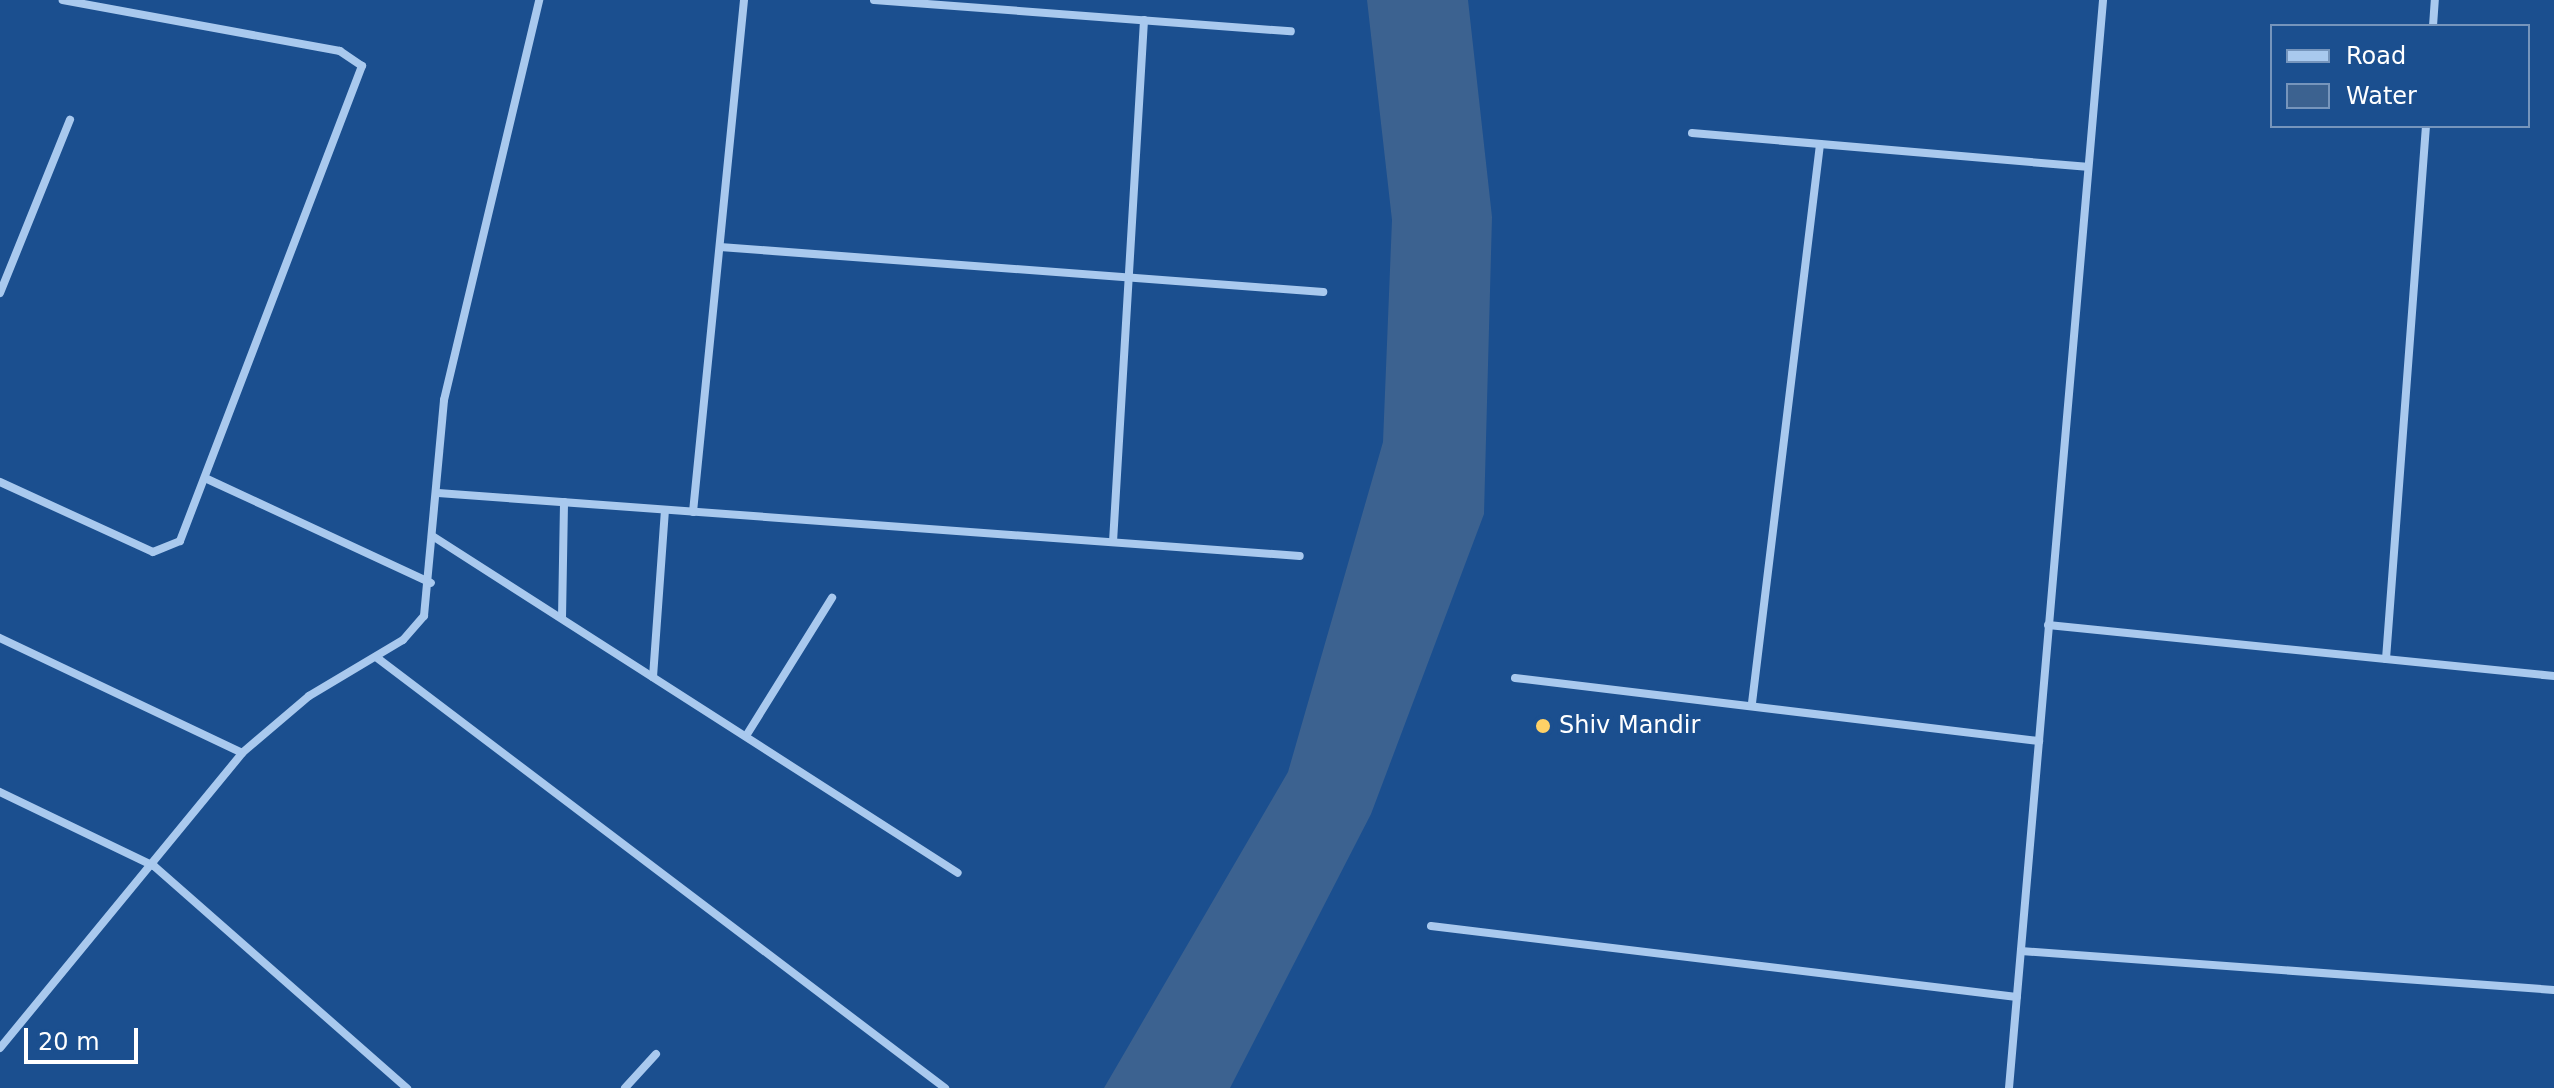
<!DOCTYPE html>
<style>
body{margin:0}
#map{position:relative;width:2554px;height:1088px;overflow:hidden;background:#1b4f8f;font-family:"DejaVu Sans",sans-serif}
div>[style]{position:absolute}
.water>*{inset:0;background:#3c6290}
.street>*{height:8px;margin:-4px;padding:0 4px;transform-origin:4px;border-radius:4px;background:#a9c9ee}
.dots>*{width:22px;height:22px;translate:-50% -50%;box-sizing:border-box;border:4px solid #1b4f8f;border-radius:50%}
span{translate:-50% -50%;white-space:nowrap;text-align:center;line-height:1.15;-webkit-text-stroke:6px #1b4f8f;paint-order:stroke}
.poi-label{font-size:24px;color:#fff}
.left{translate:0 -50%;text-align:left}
.legend{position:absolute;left:2270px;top:24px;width:260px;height:104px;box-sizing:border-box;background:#1b4f8f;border:2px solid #7695bc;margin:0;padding:10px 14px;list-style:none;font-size:24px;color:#fff}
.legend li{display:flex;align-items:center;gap:16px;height:40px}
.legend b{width:40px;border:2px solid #7695bc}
.scale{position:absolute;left:24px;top:1028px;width:114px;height:36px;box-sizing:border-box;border:4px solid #fff;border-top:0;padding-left:10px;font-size:24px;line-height:28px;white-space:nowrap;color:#fff;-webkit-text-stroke:6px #1b4f8f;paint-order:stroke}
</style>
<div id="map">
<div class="water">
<i style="clip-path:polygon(1367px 0,1468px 0,1492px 217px,1484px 514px,1371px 814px,1230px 1088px,1104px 1088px,1288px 772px,1383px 442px,1392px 220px)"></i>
</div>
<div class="street">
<i style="left:874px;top:0;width:418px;rotate:4.3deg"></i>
<i style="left:2433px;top:26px;width:26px;rotate:-86deg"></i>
<i style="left:1692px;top:133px;width:396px;rotate:4.9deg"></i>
<i style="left:720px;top:247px;width:605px;rotate:4.27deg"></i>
<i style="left:0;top:293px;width:187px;rotate:-68deg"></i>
<i style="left:205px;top:478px;width:249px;rotate:24.9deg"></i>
<i style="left:0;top:482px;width:168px;rotate:24.6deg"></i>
<i style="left:153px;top:552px;width:29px;rotate:-22deg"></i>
<i style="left:180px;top:541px;width:509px;rotate:-69.04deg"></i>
<i style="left:362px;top:66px;width:27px;rotate:-146deg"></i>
<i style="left:340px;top:51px;width:282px;rotate:-169.6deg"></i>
<i style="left:438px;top:493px;width:864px;rotate:4.18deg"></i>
<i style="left:693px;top:512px;width:515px;rotate:-84.31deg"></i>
<i style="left:434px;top:537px;width:622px;rotate:32.67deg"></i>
<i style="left:1113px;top:542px;width:523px;rotate:-86.6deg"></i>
<i style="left:562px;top:618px;width:116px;rotate:-89deg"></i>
<i style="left:2048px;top:625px;width:509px;rotate:5.76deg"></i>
<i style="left:0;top:638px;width:268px;rotate:25.4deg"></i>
<i style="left:376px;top:657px;width:714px;rotate:37.14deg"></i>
<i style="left:2386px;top:659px;width:534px;rotate:-85.71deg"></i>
<i style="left:653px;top:677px;width:167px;rotate:-85.9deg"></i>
<i style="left:1515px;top:678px;width:528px;rotate:6.86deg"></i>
<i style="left:1752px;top:703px;width:563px;rotate:-83.06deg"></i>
<i style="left:746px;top:736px;width:163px;rotate:-58.1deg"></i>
<i style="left:0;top:792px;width:171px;rotate:25.7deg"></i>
<i style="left:154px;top:866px;width:337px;rotate:41.3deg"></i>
<i style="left:1431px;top:926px;width:590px;rotate:6.91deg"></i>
<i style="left:2021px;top:951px;width:534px;rotate:4.18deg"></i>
<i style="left:0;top:1048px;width:382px;rotate:-50.6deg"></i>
<i style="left:242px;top:753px;width:88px;rotate:-40.4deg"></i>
<i style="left:309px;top:696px;width:109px;rotate:-30.8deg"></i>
<i style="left:403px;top:640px;width:32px;rotate:-49deg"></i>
<i style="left:424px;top:616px;width:217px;rotate:-84.7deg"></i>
<i style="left:444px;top:400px;width:411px;rotate:-76.6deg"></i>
<i style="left:625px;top:1088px;width:46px;rotate:-47.6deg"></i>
<i style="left:2009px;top:1088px;width:1092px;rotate:-85.06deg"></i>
</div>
<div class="dots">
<i style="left:1543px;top:726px;background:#ffd166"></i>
</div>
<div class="poi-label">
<span class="left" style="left:1559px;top:726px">Shiv Mandir</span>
</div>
<ul class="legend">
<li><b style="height:10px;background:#a9c9ee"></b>Road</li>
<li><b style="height:22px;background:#3c6290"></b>Water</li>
</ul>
<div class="scale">20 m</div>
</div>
